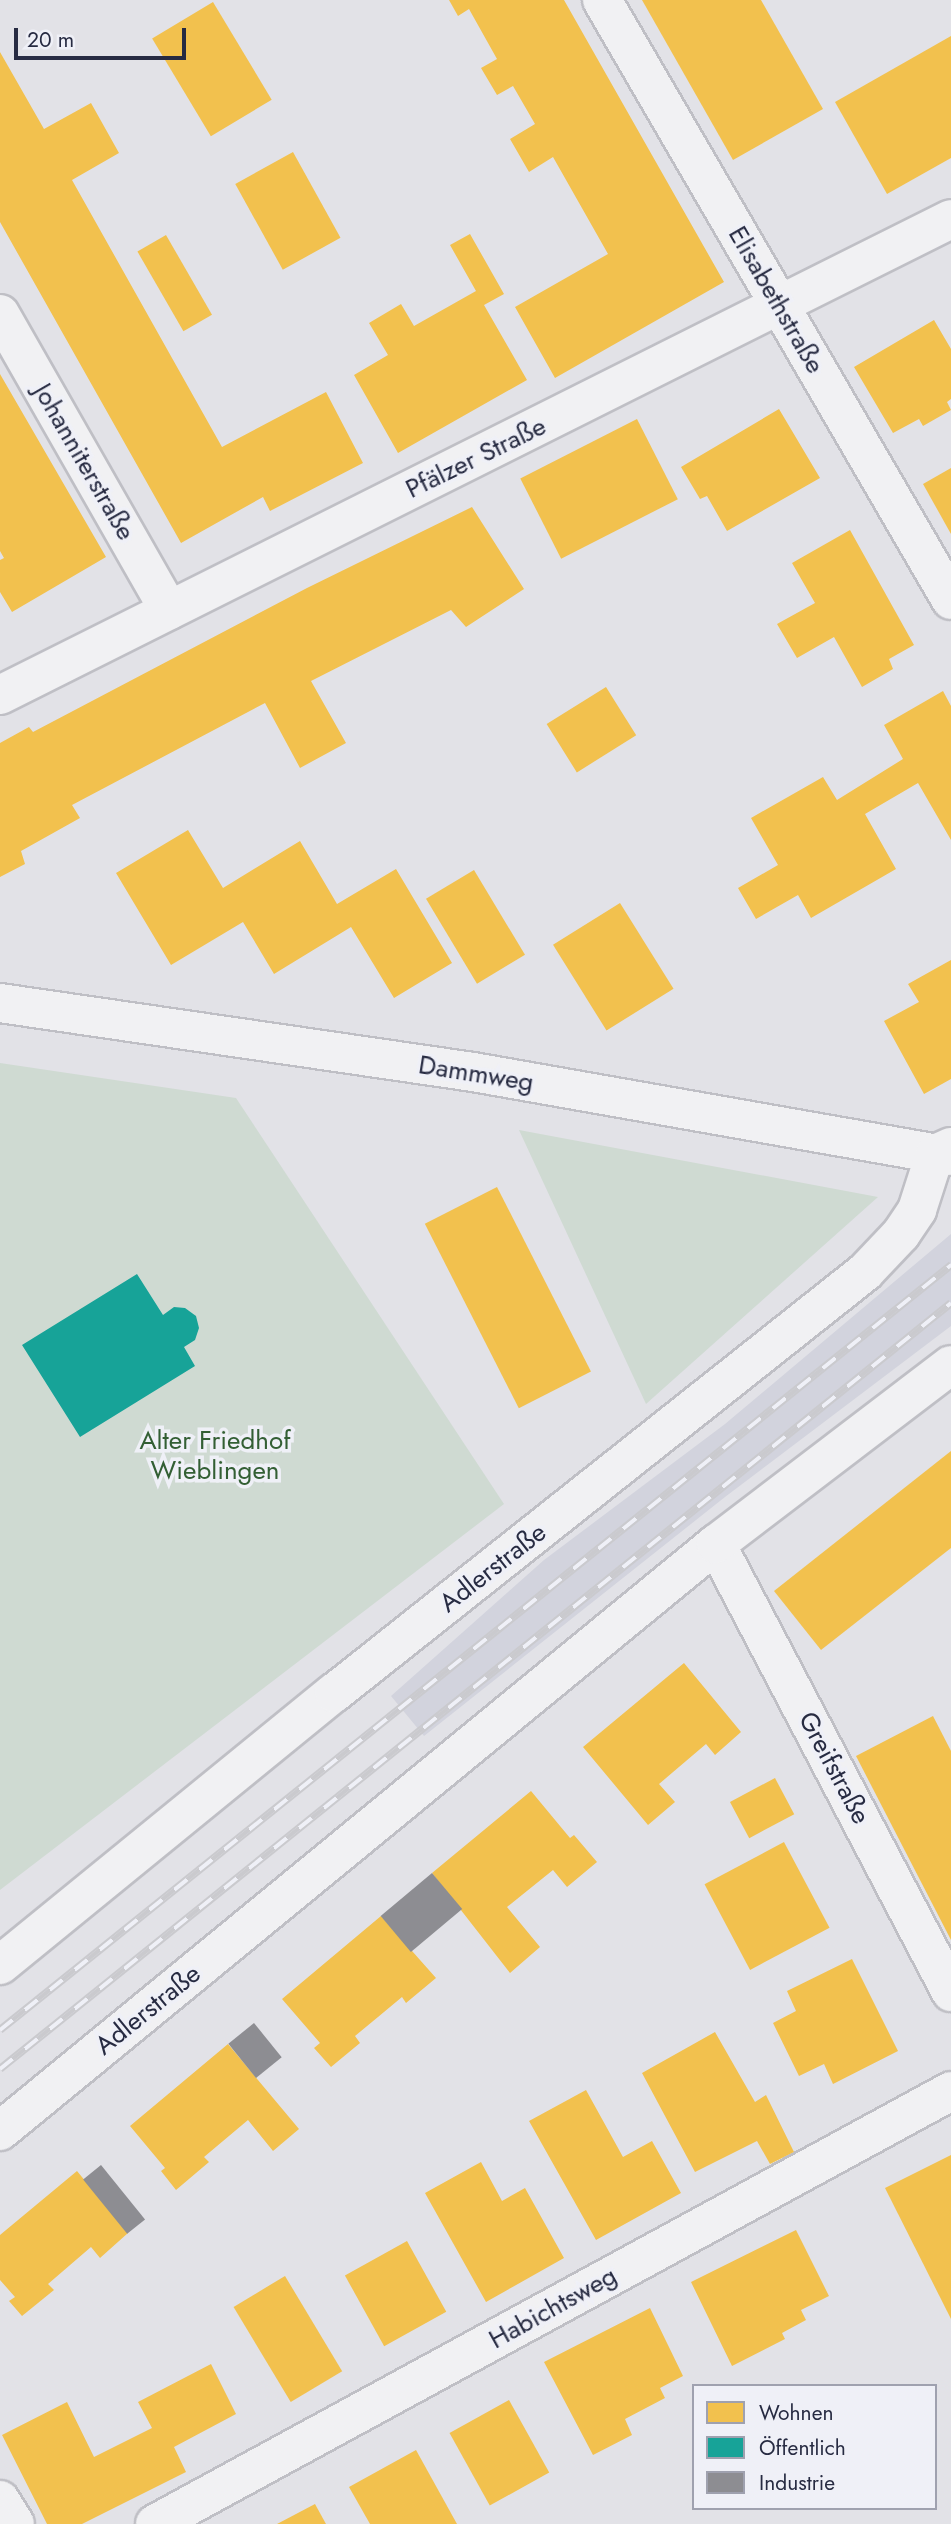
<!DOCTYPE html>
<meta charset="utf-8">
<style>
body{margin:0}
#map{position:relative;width:951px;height:2524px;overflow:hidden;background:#e2e2e7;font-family:Jost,sans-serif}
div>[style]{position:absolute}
.built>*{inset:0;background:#d2d3dd}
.green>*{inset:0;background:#cfdad2}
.homes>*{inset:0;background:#f2c14e;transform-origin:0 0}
.public>*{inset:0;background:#17a398}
.industry>*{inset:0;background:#8d8d92;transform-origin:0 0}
.roads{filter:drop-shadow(2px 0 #bfbfc5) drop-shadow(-2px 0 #bfbfc5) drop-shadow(0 2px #bfbfc5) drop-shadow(0 -2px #bfbfc5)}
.minor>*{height:38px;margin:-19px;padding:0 19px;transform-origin:19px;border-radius:19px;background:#f1f1f3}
.rail>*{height:8px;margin-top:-4px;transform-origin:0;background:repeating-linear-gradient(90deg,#eff0f7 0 16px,#cacace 0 32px);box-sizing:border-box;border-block:2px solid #cacace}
span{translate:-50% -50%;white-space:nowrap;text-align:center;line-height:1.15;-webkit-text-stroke:7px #eff0f7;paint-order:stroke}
.street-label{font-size:26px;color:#272b42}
.park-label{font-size:26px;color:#335f34}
.legend{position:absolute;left:692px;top:2384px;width:245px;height:126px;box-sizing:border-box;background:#eff0f7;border:2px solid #9fa1af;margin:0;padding:9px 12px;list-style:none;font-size:21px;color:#272b42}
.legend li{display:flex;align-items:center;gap:14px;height:35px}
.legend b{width:35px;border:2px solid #9fa1af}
.scale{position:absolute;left:14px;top:28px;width:172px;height:32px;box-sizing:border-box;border:4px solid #272b42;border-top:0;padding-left:9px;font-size:21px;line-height:24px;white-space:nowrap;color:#272b42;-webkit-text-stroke:5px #eff0f7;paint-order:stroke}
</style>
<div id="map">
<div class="built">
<i style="clip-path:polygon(951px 1234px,951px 1326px,725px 1497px,424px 1736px,391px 1696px,544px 1560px,725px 1424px)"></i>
</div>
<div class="green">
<i style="clip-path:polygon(0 1063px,236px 1098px,504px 1504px,0 1890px)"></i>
<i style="clip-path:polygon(519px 1130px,878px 1197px,646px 1404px)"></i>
</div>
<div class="homes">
<i style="clip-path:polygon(449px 0,564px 0,724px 282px,555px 378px,515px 307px,608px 254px,553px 157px,529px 172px,510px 139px,535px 124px,513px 86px,497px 95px,481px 68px,497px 59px,469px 9px,458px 16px)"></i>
<i style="clip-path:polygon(642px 0,761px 0,823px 109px,733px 160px)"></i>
<i style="left:213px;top:2px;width:114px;height:71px;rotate:59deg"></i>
<i style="clip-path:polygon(951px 36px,951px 158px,887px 194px,835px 102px)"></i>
<i style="clip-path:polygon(0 52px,44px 129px,91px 103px,119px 153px,72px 180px,222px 447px,326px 392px,363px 463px,270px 511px,263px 497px,181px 543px,0 222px)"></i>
<i style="left:293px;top:152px;width:98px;height:66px;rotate:61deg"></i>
<i style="clip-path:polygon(470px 234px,504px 294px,484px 305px,527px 380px,398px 453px,354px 375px,388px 355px,369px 323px,401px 304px,414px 326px,476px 291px,450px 245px)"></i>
<i style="left:166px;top:235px;width:92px;height:33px;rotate:60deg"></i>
<i style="clip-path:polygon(934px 320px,951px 349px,951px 399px,947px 402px,951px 410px,923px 426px,919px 419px,893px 433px,854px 367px)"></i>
<i style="clip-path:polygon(0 374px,106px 557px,12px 612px,0 592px,0 560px,4px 558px,0 551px)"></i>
<i style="clip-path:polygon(779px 409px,820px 478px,727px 531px,707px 496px,700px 499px,681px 467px)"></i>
<i style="left:637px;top:419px;width:90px;height:131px;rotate:63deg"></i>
<i style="clip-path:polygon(951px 468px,951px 534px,923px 484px)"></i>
<i style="clip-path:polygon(472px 507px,524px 589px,466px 627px,451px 610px,311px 681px,346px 743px,300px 768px,265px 703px,72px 805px,80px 818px,21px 851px,25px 864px,0 877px,0 743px,29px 727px,33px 732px,307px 588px)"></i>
<i style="clip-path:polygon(850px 530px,914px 645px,889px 659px,893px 669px,862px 687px,834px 637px,797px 658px,777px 624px,815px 603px,792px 563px)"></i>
<i style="left:606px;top:687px;width:57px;height:70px;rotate:58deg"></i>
<i style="clip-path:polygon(943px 691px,951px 706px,951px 840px,918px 783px,865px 814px,896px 869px,811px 918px,798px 895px,756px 919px,738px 888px,778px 865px,751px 818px,823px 777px,837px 800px,903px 759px,884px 725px)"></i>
<i style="clip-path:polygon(188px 830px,223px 888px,300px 841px,337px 904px,396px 869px,452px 963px,394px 998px,351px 927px,274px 974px,243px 922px,171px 965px,116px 873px)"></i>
<i style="left:474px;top:870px;width:99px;height:56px;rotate:59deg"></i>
<i style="left:620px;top:903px;width:101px;height:79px;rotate:58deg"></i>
<i style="clip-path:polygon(951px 960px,951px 1079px,924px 1094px,884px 1021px,919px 1002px,908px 984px)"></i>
<i style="left:497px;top:1187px;width:207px;height:81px;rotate:63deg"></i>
<i style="clip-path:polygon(951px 1451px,951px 1548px,821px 1650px,774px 1591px)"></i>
<i style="clip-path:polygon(684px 1663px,741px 1732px,715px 1755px,706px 1744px,659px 1784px,675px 1802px,648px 1825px,583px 1747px)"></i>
<i style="clip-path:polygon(933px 1716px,951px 1751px,951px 1940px,856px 1756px)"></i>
<i style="left:775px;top:1778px;width:41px;height:51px;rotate:62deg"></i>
<i style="clip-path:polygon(531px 1791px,570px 1838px,574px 1835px,597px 1862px,567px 1887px,553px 1870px,507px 1907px,540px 1947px,510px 1973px,432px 1873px)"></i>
<i style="left:784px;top:1842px;width:97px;height:90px;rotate:62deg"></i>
<i style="clip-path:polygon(381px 1916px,436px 1978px,406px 2003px,402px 1997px,378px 2017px,355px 2036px,360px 2043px,331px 2067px,314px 2048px,320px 2043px,282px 1999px)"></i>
<i style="clip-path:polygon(852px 1959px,898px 2051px,833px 2084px,824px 2064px,799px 2076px,773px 2023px,796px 2011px,787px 1991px)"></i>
<i style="clip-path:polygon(715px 2032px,755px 2102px,766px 2095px,794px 2152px,770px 2164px,757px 2141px,695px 2172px,642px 2073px)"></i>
<i style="clip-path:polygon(228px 2044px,299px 2129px,273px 2151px,248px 2120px,204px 2157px,209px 2162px,176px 2190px,161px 2171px,165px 2168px,130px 2126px)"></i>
<i style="clip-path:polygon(586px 2090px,623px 2157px,652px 2141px,681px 2193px,596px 2240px,529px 2121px)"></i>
<i style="clip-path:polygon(951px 2155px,951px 2319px,885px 2188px)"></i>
<i style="clip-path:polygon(481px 2162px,502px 2201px,525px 2188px,564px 2258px,486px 2302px,425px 2193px)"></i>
<i style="clip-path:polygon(77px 2171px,128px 2233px,100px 2258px,91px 2247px,48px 2284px,54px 2290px,22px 2316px,9px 2301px,15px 2297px,0 2280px,0 2235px)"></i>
<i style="clip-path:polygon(796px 2230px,829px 2296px,801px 2310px,806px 2320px,782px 2333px,785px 2339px,732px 2366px,691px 2282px)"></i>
<i style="left:407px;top:2241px;width:81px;height:71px;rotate:61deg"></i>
<i style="left:285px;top:2276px;width:111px;height:60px;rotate:59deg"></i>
<i style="clip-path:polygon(650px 2308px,683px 2376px,660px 2388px,665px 2398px,625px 2419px,632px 2435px,593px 2455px,544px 2362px)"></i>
<i style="clip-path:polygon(211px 2364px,236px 2414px,174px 2447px,186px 2472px,82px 2524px,47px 2524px,2px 2435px,67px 2402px,94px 2457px,152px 2428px,138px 2402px)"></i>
<i style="left:509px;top:2400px;width:83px;height:68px;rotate:61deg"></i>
<i style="clip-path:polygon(416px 2450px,457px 2524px,370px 2524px,349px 2487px)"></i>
<i style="clip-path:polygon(315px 2504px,326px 2524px,277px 2524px)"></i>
</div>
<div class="public">
<i style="clip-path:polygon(137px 1274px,163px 1315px,174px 1307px,185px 1308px,196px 1316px,199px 1328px,195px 1340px,184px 1347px,195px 1366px,80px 1437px,22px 1345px)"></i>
</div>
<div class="industry">
<i style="left:432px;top:1873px;width:47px;height:67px;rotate:50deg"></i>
<i style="left:254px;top:2023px;width:44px;height:33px;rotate:51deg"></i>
<i style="left:101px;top:2165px;width:70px;height:23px;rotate:51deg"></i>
</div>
<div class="roads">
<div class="minor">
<i style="left:602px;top:0;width:694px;rotate:59.81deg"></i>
<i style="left:0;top:314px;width:341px;rotate:60.3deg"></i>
<i style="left:0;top:695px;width:1063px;rotate:-26.59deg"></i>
<i style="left:0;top:1003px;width:478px;rotate:8.3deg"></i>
<i style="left:473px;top:1072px;width:485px;rotate:10deg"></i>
<i style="left:716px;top:1544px;width:506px;rotate:62.32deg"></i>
<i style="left:0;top:1965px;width:431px;rotate:-39.2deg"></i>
<i style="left:334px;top:1693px;width:678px;rotate:-38.41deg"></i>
<i style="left:865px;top:1272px;width:52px;rotate:-46.5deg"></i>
<i style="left:901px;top:1234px;width:29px;rotate:-56deg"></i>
<i style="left:917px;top:1210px;width:59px;rotate:-72.2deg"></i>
<i style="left:935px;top:1154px;width:17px;rotate:-24deg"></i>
<i style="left:0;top:2131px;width:926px;rotate:-39.35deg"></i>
<i style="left:716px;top:1544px;width:295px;rotate:-37.3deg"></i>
<i style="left:0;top:2500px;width:28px;rotate:58deg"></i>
<i style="left:155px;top:2524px;width:906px;rotate:-28.54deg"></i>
</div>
</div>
<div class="rail">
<i style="left:0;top:2030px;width:1221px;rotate:-38.81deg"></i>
<i style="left:0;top:2069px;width:1221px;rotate:-38.85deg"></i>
</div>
<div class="street-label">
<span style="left:776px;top:300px;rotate:60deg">Elisabethstraße</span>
<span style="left:476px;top:458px;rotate:-26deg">Pfälzer Straße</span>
<span style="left:84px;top:462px;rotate:60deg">Johanniterstraße</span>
<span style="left:476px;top:1074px;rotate:9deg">Dammweg</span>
<span style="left:493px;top:1568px;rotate:-38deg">Adlerstraße</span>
<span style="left:834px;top:1768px;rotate:62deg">Greifstraße</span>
<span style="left:148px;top:2010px;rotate:-39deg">Adlerstraße</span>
<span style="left:553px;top:2308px;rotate:-29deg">Habichtsweg</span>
</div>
<div class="park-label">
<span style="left:215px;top:1456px">Alter Friedhof<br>Wieblingen</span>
</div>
<ul class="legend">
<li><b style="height:19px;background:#f2c14e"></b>Wohnen</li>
<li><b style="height:19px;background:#17a398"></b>Öffentlich</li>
<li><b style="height:19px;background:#8d8d92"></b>Industrie</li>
</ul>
<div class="scale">20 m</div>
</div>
